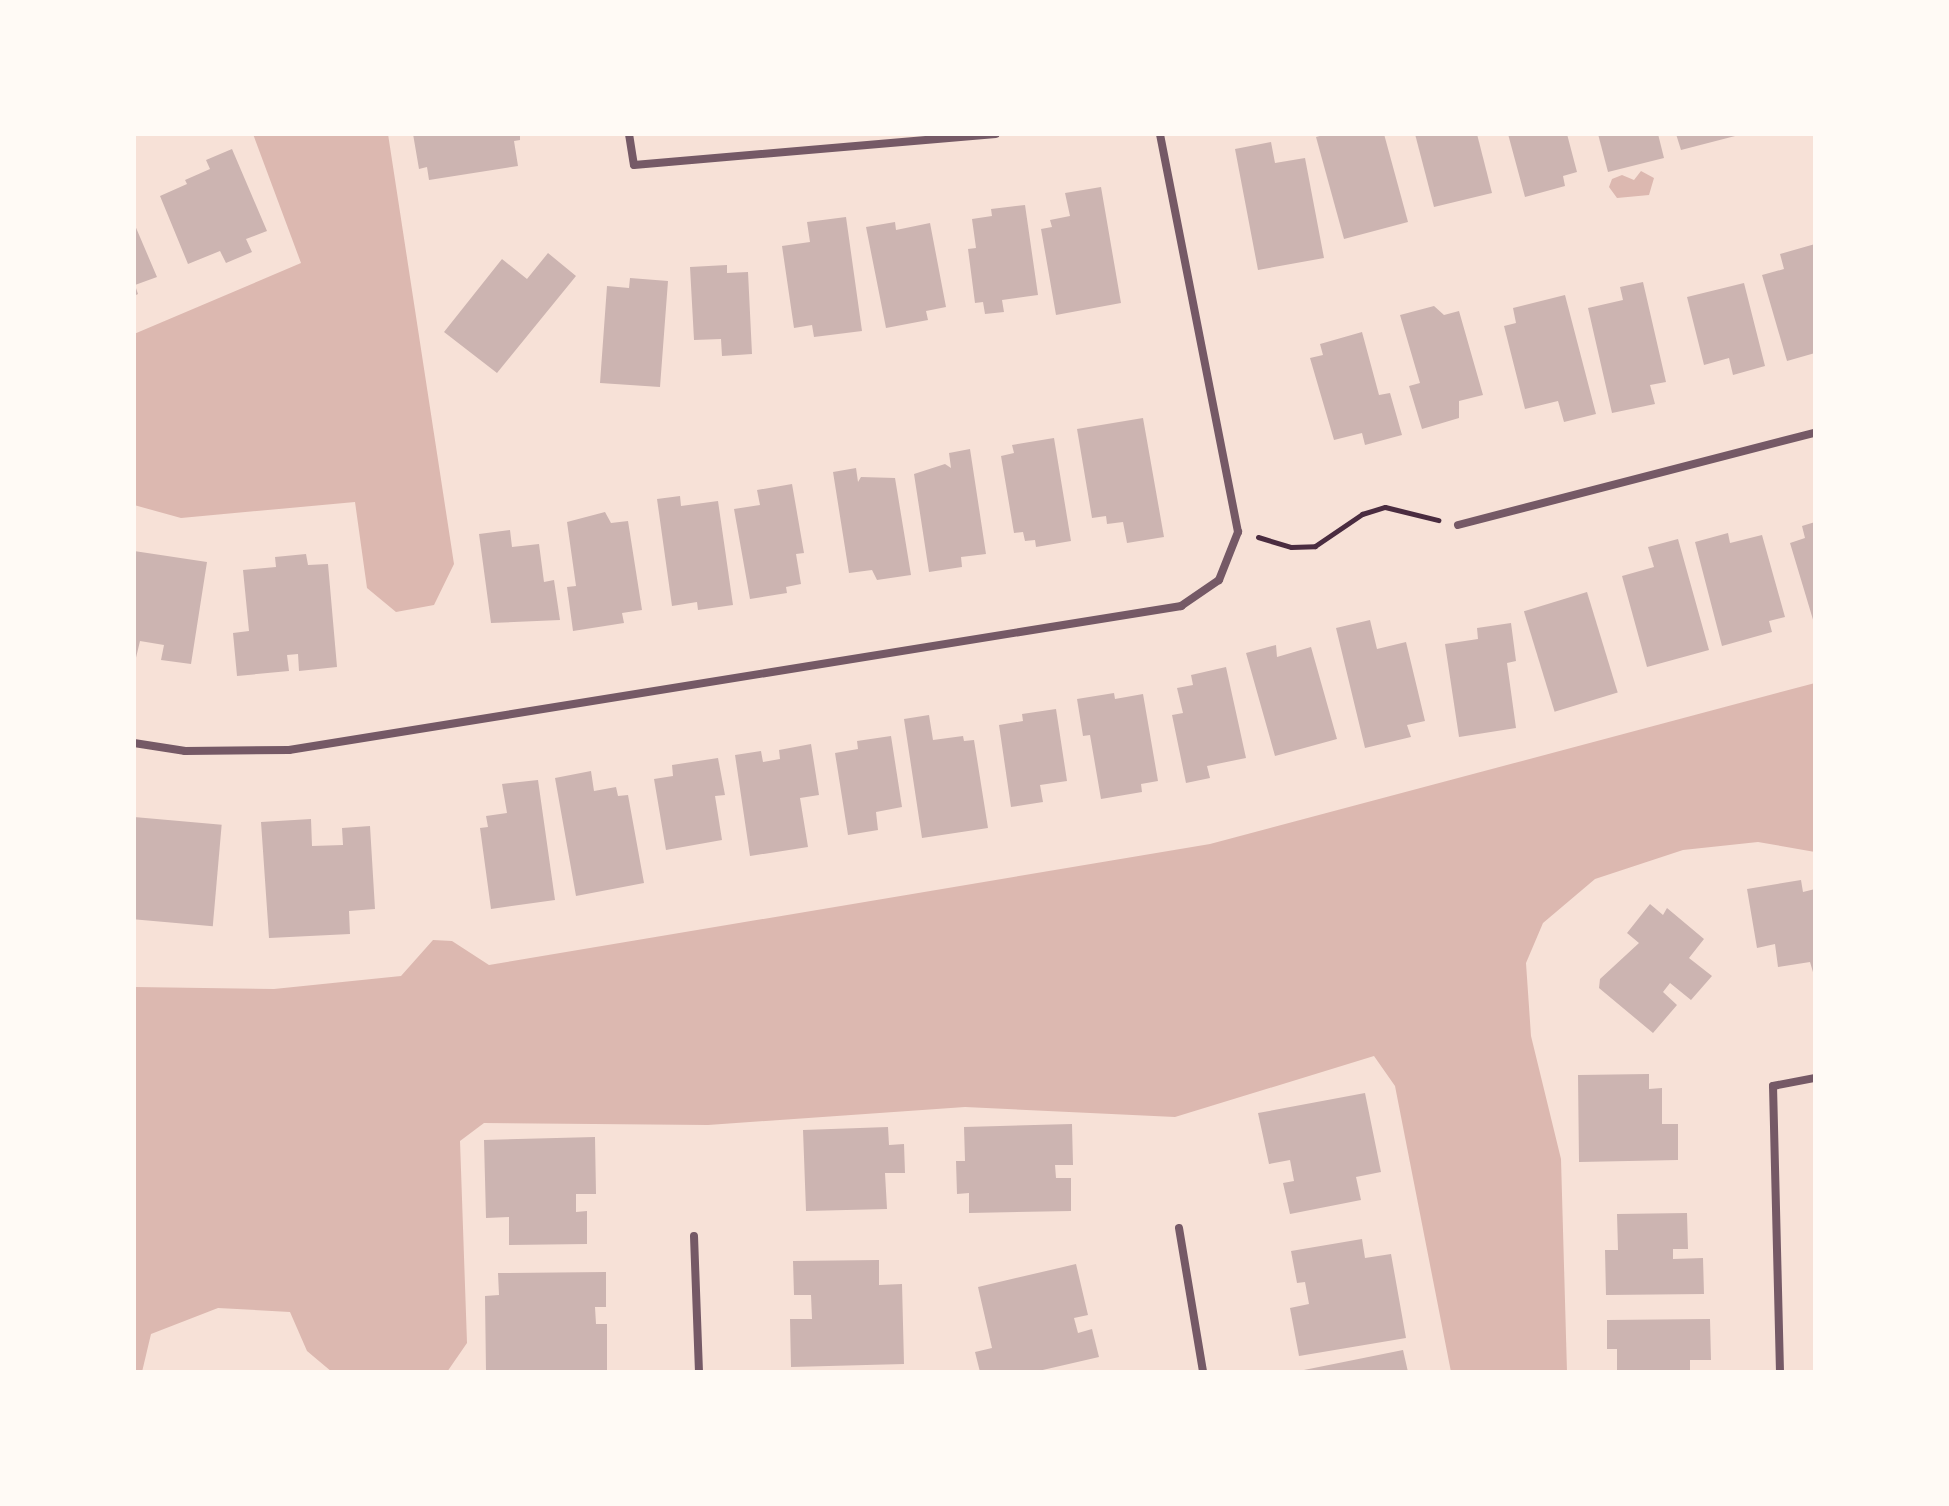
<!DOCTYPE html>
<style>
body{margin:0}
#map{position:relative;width:1949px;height:1506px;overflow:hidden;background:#f7e1d7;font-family:"Public Sans",sans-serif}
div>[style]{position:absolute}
.water>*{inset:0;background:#dcb8b0}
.building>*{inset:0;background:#ccb4b1;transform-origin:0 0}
.path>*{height:5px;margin:-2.5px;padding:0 2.5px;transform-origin:2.5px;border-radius:2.5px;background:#4a2c40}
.minor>*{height:8px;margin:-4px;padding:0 4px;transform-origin:4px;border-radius:4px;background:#755966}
span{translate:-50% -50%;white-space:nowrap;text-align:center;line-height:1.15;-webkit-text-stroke:6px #fffaf5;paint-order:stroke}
.frame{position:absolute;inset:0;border:136px solid #fffaf5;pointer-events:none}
</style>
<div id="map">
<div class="water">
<i style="clip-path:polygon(253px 134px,388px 134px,454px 564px,434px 605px,396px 612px,367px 588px,355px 502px,181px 518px,134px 505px,134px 334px,301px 263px)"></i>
<i style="clip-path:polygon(1641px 171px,1654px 178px,1649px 195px,1617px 198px,1609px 187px,1612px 179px,1622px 175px,1634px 180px)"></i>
<i style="clip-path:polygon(1815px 683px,1815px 852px,1758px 842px,1683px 850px,1595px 879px,1543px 923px,1526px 963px,1531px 1036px,1561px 1159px,1567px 1372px,1451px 1372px,1395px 1086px,1374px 1056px,1175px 1117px,965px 1107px,708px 1125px,484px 1123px,460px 1141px,467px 1343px,447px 1372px,332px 1372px,307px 1351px,290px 1312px,218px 1308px,151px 1334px,142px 1372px,134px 1372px,134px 987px,274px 989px,401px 976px,433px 940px,452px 941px,489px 965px,1210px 844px)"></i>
</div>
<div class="building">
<i style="clip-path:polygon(413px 134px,520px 134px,520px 140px,514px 141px,518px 166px,429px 180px,427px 167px,419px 169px)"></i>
<i style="clip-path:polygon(1327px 134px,1384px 134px,1408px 222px,1344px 239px,1316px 137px)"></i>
<i style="clip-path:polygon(1415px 134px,1477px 134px,1492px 193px,1434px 207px)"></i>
<i style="clip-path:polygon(1508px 134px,1567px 134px,1577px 172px,1563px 176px,1565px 186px,1525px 197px)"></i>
<i style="clip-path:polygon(1598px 134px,1658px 134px,1664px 158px,1608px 172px)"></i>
<i style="clip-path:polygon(1676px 134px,1739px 134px,1739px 135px,1681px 150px)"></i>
<i style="clip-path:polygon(1271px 142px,1275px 163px,1305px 158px,1324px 258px,1258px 270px,1235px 149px)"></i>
<i style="clip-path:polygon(232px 149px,267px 231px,246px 239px,252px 252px,226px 263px,220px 251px,188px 264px,160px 196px,187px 184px,185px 180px,210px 169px,206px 160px)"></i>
<i style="clip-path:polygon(1101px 187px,1121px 303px,1056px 315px,1041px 229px,1052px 227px,1050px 220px,1070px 216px,1065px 193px)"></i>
<i style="clip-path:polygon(1025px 205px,1038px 295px,1002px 300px,1004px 312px,985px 314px,983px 302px,975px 303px,968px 249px,976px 248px,972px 219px,992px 216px,991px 209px)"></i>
<i style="clip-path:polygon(846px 217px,862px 331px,814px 337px,812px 325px,794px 328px,782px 246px,810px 242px,807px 222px)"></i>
<i style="clip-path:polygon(895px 222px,896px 230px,930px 223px,946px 307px,926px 311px,928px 320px,886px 328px,866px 227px)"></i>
<i style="clip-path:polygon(134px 223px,157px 277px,135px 285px,138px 294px,134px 296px)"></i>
<i style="clip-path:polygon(1815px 244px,1815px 353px,1787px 361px,1762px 275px,1784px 269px,1780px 254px)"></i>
<i style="clip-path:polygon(548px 253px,576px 276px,497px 373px,444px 332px,502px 259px,527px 279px)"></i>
<i style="clip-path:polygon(727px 265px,727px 273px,748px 272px,752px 354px,722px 356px,721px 339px,694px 340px,690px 267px)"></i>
<i style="clip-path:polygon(630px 278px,668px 281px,660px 387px,600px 383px,607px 286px,629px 288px)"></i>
<i style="clip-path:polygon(1643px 282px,1666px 382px,1650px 385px,1655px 404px,1612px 413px,1588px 308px,1623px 300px,1620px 287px)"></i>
<i style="clip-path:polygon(1744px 283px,1765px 366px,1733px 375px,1729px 358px,1704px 365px,1687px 297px)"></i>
<i style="clip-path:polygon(1565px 295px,1596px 414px,1564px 422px,1558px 401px,1525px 409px,1504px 326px,1516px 323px,1513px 308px)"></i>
<i style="clip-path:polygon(1434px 306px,1444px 315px,1459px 311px,1483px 395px,1459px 401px,1459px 418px,1422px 429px,1409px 386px,1420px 383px,1400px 315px)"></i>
<i style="clip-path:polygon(1362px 332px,1379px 395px,1390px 393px,1402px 435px,1365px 445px,1362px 433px,1334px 440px,1310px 358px,1323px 355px,1320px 344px)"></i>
<i style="clip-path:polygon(1143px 418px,1164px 537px,1127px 543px,1123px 522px,1107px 524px,1106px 516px,1092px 518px,1077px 429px)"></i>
<i style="clip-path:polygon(1054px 438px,1071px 541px,1036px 547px,1035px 540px,1025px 541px,1023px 532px,1014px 533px,1001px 456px,1014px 453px,1012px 445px)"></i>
<i style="clip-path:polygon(970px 449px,986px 554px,961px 557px,962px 567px,929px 572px,914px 474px,945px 464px,951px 468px,949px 453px)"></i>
<i style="clip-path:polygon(856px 468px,858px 482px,861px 477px,895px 478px,911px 575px,877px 580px,872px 570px,849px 573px,833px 472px)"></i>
<i style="clip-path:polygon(792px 484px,804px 553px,796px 554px,801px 584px,786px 587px,787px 593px,750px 599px,734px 509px,760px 505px,757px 490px)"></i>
<i style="clip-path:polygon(680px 496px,681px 506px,718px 501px,733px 605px,698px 610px,697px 602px,672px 606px,657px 499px)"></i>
<i style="clip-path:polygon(605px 512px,611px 523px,628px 521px,642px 610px,622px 613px,624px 623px,573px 631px,567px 587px,576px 586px,567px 522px)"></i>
<i style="clip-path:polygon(1815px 522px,1815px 623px,1814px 623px,1790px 543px,1805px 538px,1802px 526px)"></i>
<i style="clip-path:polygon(510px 530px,512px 547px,539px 544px,544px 582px,554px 580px,560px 620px,491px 623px,479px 534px)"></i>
<i style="clip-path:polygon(1728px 533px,1730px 543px,1762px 535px,1785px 617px,1769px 621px,1772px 632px,1722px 646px,1695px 542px)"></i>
<i style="clip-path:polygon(1678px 539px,1709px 650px,1647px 667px,1622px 576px,1654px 567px,1648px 547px)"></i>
<i style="clip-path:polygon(134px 551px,207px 562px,191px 664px,161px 660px,164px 645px,140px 641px,134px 666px)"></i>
<i style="clip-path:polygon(306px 554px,308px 565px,328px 564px,337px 667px,299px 671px,298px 654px,287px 655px,289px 671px,237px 676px,233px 633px,249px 631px,243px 570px,276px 567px,275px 557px)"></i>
<i style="left:1587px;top:592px;width:105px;height:66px;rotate:73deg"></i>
<i style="clip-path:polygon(1370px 620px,1377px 649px,1406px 642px,1425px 721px,1407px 725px,1411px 737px,1365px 748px,1336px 628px)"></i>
<i style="clip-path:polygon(1511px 623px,1516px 661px,1507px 663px,1516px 728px,1459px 737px,1445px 644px,1478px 639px,1477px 628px)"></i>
<i style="clip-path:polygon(1276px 645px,1277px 657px,1311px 647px,1337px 739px,1275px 756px,1246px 653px)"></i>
<i style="clip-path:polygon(1226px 667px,1246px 758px,1207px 766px,1210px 778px,1186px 783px,1172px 715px,1183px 713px,1177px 688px,1193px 685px,1191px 675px)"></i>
<i style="clip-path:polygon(1114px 693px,1115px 699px,1143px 694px,1158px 781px,1141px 784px,1142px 792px,1101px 799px,1090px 735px,1083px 736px,1077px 699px)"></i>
<i style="clip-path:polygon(1056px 709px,1067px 781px,1040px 785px,1043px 802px,1011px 807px,999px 725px,1023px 721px,1022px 714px)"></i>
<i style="clip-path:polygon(929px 715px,933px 740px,963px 736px,964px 741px,974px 740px,988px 828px,922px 838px,904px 719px)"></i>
<i style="clip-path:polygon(891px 736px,902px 807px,876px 812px,878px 830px,848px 835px,835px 753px,858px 749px,857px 741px)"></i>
<i style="clip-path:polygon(811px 744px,819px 795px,800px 798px,808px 847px,750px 856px,735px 755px,761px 751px,763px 762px,780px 759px,779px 750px)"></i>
<i style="clip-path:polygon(718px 758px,725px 795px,715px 796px,722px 840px,666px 850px,654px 779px,673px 776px,672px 765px)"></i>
<i style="clip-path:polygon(591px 771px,594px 791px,616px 787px,618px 796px,628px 795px,644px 883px,576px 896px,555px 778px)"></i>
<i style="clip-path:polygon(538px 780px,555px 900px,491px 909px,480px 828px,488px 827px,486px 816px,507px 813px,502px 784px)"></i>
<i style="left:134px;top:817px;width:88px;height:102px;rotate:5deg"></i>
<i style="clip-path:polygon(311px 819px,312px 846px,343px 845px,342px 828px,370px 826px,375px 909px,349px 911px,350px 934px,269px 938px,261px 822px)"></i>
<i style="clip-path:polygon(1801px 880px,1803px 892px,1815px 889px,1815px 979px,1810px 962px,1778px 967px,1775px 944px,1757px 948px,1747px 889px)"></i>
<i style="clip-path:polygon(1650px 904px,1663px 915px,1667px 908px,1704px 939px,1689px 958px,1712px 976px,1691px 1000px,1670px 983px,1663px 992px,1677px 1005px,1653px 1033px,1599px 988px,1600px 979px,1639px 943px,1627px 933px)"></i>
<i style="clip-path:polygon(1649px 1074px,1649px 1089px,1662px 1088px,1662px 1124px,1678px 1124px,1678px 1160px,1579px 1162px,1578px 1075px)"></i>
<i style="clip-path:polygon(1365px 1093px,1381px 1172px,1356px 1177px,1361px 1200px,1290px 1214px,1283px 1183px,1294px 1181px,1290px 1160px,1269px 1164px,1258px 1113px)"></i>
<i style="clip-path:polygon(1072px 1124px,1073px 1165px,1055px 1165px,1056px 1178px,1071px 1178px,1071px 1211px,969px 1213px,969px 1193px,957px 1194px,956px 1161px,965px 1161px,964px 1127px)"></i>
<i style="clip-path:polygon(888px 1127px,889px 1145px,904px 1144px,905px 1173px,885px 1173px,887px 1209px,806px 1211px,803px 1130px)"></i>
<i style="clip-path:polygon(595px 1137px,596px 1194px,576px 1194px,576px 1212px,587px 1211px,587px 1244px,509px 1245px,509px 1217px,486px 1218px,484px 1140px)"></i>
<i style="clip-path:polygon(1687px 1213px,1688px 1249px,1673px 1249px,1673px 1259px,1703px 1258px,1704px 1294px,1606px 1295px,1605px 1250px,1618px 1250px,1617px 1214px)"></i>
<i style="clip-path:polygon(1362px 1239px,1365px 1258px,1391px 1254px,1406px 1338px,1299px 1356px,1290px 1308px,1309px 1304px,1305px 1282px,1297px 1283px,1291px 1251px)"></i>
<i style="clip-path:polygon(879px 1260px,879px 1285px,902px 1284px,904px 1364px,791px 1367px,790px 1319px,812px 1319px,811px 1295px,794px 1295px,793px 1261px)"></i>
<i style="clip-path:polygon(1076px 1264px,1088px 1315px,1074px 1318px,1078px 1333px,1092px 1329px,1099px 1357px,1034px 1372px,980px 1372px,975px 1352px,992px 1348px,978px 1287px)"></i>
<i style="clip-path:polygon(606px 1272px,606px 1307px,595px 1307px,596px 1324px,607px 1324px,607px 1371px,486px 1372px,485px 1296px,499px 1295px,498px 1273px)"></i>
<i style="clip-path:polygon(1710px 1319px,1711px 1360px,1690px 1360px,1690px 1372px,1617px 1372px,1617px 1349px,1607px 1349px,1607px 1320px)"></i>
<i style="clip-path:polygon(1403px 1350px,1408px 1372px,1299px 1372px,1299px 1371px)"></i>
</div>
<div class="path">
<i style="left:1258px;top:537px;width:34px;rotate:17deg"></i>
<i style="left:1291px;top:547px;width:24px;rotate:-2deg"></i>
<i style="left:1315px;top:546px;width:57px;rotate:-34.2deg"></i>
<i style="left:1362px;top:514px;width:24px;rotate:-17deg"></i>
<i style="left:1385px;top:507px;width:55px;rotate:13.8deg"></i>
</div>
<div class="minor">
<i style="left:629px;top:134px;width:31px;rotate:81deg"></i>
<i style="left:634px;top:165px;width:363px;rotate:-4.9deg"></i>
<i style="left:1458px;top:525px;width:369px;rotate:-14.5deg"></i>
<i style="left:134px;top:743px;width:52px;rotate:8.9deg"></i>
<i style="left:185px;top:751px;width:104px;rotate:-0.6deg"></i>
<i style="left:289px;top:750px;width:904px;rotate:-9.17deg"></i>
<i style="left:1181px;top:606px;width:46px;rotate:-34.4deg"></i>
<i style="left:1219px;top:580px;width:52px;rotate:-68.4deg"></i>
<i style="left:1238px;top:532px;width:406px;rotate:-101.1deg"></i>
<i style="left:1179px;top:1228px;width:146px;rotate:80.5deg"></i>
<i style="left:694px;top:1236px;width:136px;rotate:87.9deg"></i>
<i style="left:1780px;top:1372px;width:286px;rotate:-91.4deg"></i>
<i style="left:1773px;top:1086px;width:43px;rotate:-10.8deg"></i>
</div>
<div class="frame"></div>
</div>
